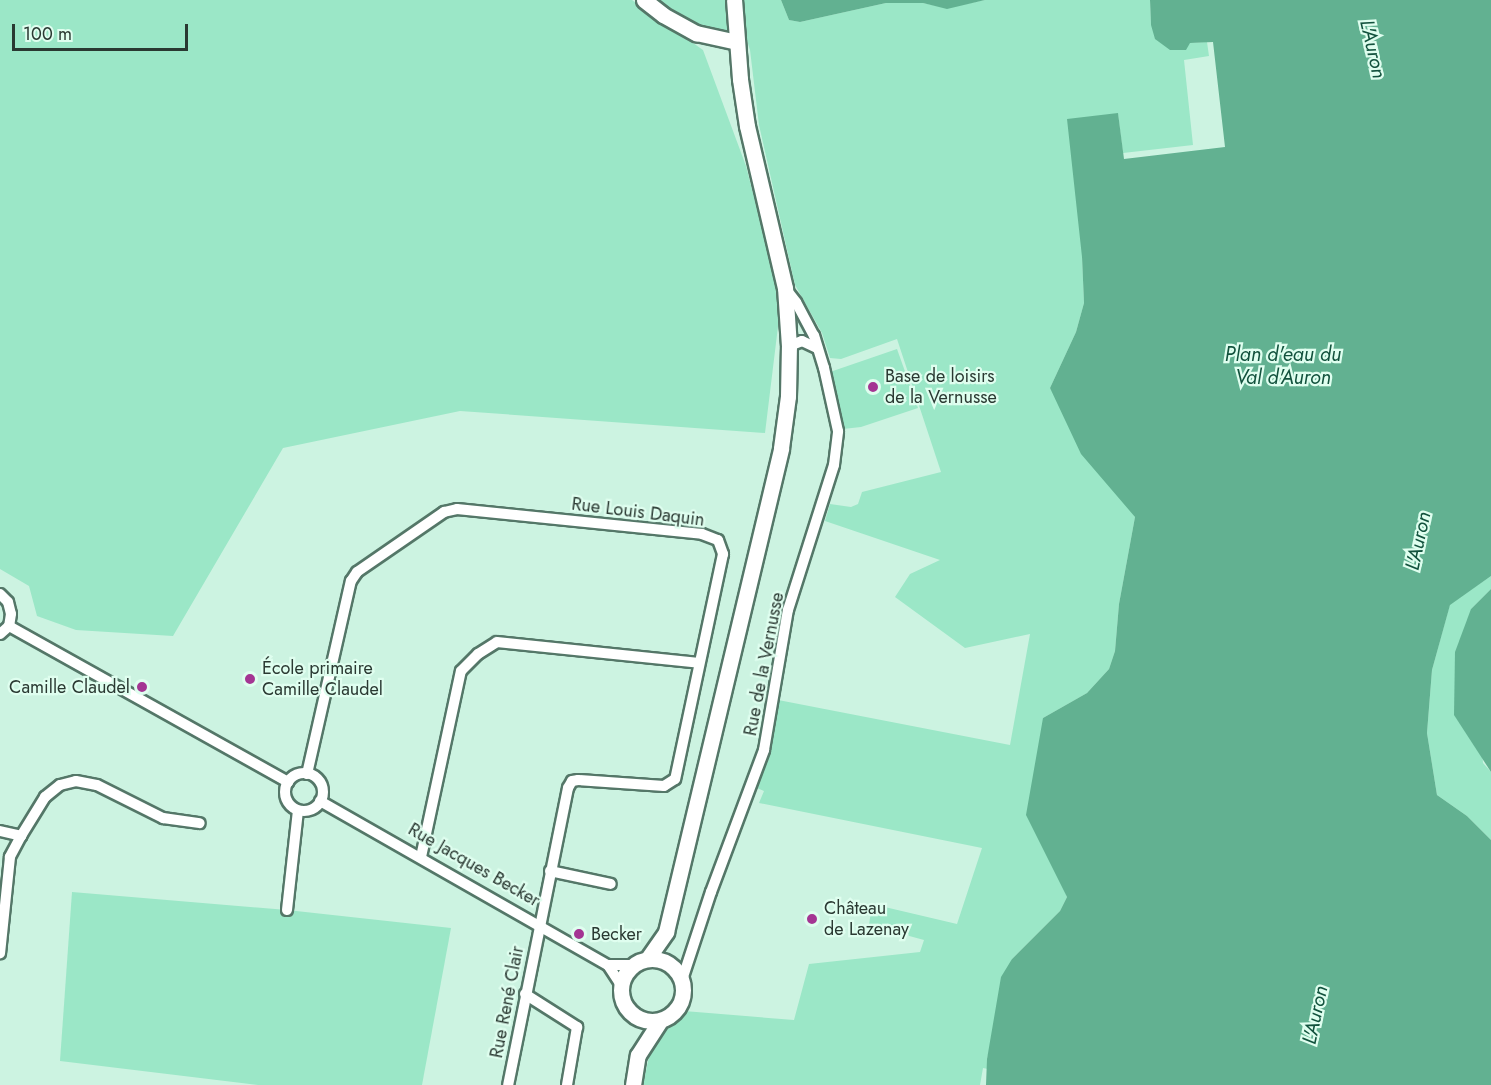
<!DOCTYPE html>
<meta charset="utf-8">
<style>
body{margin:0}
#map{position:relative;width:1491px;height:1085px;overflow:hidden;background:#ccf3e1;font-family:Jost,sans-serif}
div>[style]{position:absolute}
.green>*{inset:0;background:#9be7c7}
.water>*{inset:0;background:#62b191}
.roads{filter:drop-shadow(2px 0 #547768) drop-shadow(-2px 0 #547768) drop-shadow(0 2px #547768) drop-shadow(0 -2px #547768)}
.street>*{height:10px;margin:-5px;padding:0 5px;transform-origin:5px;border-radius:5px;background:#fff}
.street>.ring{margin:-5px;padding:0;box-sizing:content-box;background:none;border:10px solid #fff;border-radius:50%}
.secondary>*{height:15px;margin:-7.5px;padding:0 7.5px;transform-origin:7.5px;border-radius:7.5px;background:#fff}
.secondary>.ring{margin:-7.5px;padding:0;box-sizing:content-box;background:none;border:15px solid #fff;border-radius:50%}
.dots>*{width:16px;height:16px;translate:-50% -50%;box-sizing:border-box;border:3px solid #dffeef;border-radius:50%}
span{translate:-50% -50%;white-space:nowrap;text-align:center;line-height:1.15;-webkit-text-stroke:4.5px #dffeef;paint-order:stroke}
.poi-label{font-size:18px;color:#2a3932}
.left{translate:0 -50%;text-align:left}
.right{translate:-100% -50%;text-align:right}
.street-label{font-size:18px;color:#2a3932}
.water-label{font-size:20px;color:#12523d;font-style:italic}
.scale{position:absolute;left:12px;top:24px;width:176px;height:27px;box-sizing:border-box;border:3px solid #2a3932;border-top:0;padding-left:8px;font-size:18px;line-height:21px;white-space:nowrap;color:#2a3932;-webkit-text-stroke:4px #dffeef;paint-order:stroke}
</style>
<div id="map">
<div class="green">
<i style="clip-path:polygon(0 0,632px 0,703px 50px,746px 166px,781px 302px,765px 433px,460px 411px,283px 448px,173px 636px,76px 630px,37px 616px,29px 586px,0 569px)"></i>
<i style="clip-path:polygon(644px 0,734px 0,737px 42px,696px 33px)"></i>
<i style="clip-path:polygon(741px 0,781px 0,789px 20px,800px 22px,886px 3px,923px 3px,947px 8px,985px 0,1150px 0,1151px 25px,1190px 43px,1207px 42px,1209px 56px,1184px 60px,1193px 145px,1123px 153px,1118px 114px,1082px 257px,1084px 303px,1076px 332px,1050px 388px,1135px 517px,1119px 604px,1115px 651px,1109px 669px,1087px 693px,1043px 718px,1061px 881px,1067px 897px,1060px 911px,1012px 959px,987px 1059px,988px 1069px,983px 1068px,980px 1085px,643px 1085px,651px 1047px,661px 1029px,684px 1011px,794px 1020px,809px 964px,920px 952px,924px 940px,869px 925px,872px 904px,957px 924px,982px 848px,759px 803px,764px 791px,750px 785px,773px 699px,1010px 745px,1030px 634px,965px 648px,895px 597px,910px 574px,940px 560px,825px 521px,830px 504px,851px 507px,858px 504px,862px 492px,941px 472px,897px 339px,841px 359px,830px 358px,822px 333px,795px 285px,759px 125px,750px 50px,742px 25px)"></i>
<i style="clip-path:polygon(897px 349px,918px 408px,861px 427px,843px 429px,830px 372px)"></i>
<i style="clip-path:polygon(1491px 576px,1491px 589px,1471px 609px,1483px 763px,1491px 772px,1491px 840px,1467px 816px,1437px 795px,1427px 733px,1432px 670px,1450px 604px)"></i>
<i style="clip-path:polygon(72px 892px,287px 910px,451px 928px,422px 1085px,258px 1085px,60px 1061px)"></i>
</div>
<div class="water">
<i style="clip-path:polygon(781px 0,985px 0,947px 9px,923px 3px,886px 3px,800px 22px,789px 20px)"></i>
<i style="clip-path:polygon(1150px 0,1491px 0,1491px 576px,1450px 605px,1432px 670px,1427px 733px,1437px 795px,1467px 816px,1491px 840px,1491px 1085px,986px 1085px,987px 1059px,1001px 977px,1012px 959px,1060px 911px,1067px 897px,1026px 815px,1043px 718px,1087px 693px,1109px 669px,1115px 651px,1119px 604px,1135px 517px,1081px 454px,1050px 388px,1076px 332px,1084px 303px,1082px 257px,1067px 119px,1118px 113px,1124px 159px,1225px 147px,1213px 42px,1190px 43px,1186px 50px,1170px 50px,1155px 39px,1151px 25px)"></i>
<i style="clip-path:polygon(1491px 589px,1491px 772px,1454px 715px,1455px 652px,1471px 609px)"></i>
</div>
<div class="roads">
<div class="street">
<i style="left:789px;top:346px;width:14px;rotate:-21deg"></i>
<i style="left:802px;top:341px;width:17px;rotate:25deg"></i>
<i style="left:0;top:594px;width:11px;rotate:45deg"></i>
<i style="left:8px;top:602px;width:12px;rotate:76deg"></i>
<i style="left:11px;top:614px;width:12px;rotate:99deg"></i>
<i style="left:9px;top:626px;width:12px;rotate:138deg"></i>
<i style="left:9px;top:626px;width:320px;rotate:29.2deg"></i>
<i class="ring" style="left:285px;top:773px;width:28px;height:28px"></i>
<i style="left:307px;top:774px;width:198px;rotate:-77.2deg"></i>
<i style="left:351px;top:581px;width:11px;rotate:-56deg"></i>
<i style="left:357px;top:572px;width:106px;rotate:-34.6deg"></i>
<i style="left:444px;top:512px;width:13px;rotate:-13deg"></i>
<i style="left:457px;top:509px;width:246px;rotate:5.8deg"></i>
<i style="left:702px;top:534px;width:17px;rotate:21deg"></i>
<i style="left:718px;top:540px;width:15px;rotate:70deg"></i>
<i style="left:723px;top:554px;width:230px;rotate:102deg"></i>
<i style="left:675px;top:779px;width:13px;rotate:148deg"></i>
<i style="left:664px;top:786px;width:86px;rotate:-176deg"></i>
<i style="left:578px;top:780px;width:6px;rotate:171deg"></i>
<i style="left:572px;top:781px;width:8px;rotate:120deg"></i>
<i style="left:568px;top:788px;width:303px;rotate:101.4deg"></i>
<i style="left:320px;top:801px;width:331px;rotate:29.7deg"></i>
<i style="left:608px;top:965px;width:24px"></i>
<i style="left:0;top:831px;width:22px;rotate:13deg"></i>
<i style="left:21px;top:836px;width:24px;rotate:118deg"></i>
<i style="left:10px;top:857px;width:97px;rotate:95.9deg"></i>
<i style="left:21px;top:836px;width:46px;rotate:-58.4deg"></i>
<i style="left:45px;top:797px;width:19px;rotate:-39deg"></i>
<i style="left:60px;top:785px;width:16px;rotate:-14deg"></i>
<i style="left:76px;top:781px;width:21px;rotate:11deg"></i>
<i style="left:97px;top:785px;width:74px;rotate:26.6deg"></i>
<i style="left:163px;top:818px;width:37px;rotate:8deg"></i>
<i style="left:421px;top:857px;width:190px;rotate:-77.9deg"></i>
<i style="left:461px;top:671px;width:24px;rotate:-45deg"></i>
<i style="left:478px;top:654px;width:22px;rotate:-32deg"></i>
<i style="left:497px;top:642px;width:203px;rotate:5.9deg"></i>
<i style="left:550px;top:871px;width:62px;rotate:12deg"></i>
<i style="left:287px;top:910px;width:100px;rotate:-83.7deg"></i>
<i style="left:608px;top:965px;width:24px;rotate:57deg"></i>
<i style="left:682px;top:980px;width:93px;rotate:-71.8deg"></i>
<i style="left:711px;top:892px;width:152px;rotate:-69.5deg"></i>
<i style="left:764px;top:750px;width:142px;rotate:-80.3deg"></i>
<i style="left:788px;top:610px;width:152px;rotate:-72.4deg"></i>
<i style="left:834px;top:465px;width:34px;rotate:-83deg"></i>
<i style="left:838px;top:431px;width:65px;rotate:-102.5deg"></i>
<i style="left:824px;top:368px;width:34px;rotate:-107deg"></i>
<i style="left:814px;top:336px;width:38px;rotate:-118deg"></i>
<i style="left:796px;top:302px;width:18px;rotate:-128deg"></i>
<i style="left:525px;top:994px;width:62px;rotate:32.4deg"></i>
<i style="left:577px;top:1027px;width:59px;rotate:99.8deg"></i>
</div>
<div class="secondary">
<i style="left:644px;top:0;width:24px;rotate:38deg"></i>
<i style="left:663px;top:15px;width:38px;rotate:29deg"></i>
<i style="left:696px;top:33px;width:42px;rotate:12.4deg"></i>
<i style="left:648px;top:958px;width:32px;rotate:-55deg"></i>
<i style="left:666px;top:932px;width:497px;rotate:-76.6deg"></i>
<i style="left:781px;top:448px;width:52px;rotate:-82.3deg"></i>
<i style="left:788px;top:396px;width:50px;rotate:-88.9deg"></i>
<i style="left:789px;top:346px;width:58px;rotate:-93.9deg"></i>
<i style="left:785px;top:288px;width:166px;rotate:-103.2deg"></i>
<i style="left:747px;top:126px;width:48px;rotate:-98.5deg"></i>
<i style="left:740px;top:79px;width:79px;rotate:-94.3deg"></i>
<i class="ring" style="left:621px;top:959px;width:47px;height:47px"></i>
<i style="left:633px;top:1085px;width:30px;rotate:-81deg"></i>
<i style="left:638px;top:1055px;width:40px;rotate:-57.1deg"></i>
</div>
</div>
<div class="dots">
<i style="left:873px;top:387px;background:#a43593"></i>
<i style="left:250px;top:679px;background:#a43593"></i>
<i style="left:142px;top:687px;background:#a43593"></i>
<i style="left:812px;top:919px;background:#a43593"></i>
<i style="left:579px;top:934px;background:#a43593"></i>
</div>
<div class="poi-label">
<span class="left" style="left:885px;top:387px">Base de loisirs<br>de la Vernusse</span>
<span class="left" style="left:262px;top:679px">École primaire<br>Camille Claudel</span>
<span class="right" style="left:130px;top:687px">Camille Claudel</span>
<span class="left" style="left:824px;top:919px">Château<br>de Lazenay</span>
<span class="left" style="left:591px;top:934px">Becker</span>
</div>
<div class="street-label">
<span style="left:638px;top:512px;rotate:7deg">Rue Louis Daquin</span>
<span style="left:764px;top:664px;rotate:-79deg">Rue de la Vernusse</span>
<span style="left:474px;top:865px;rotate:30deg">Rue Jacques Becker</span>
<span style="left:507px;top:1002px;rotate:-79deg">Rue René Clair</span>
</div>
<div class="water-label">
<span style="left:1373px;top:49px;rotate:77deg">L'Auron</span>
<span style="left:1283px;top:366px">Plan d'eau du<br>Val d'Auron</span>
<span style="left:1418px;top:541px;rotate:-78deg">L'Auron</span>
<span style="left:1315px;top:1015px;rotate:-78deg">L'Auron</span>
</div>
<div class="scale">100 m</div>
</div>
